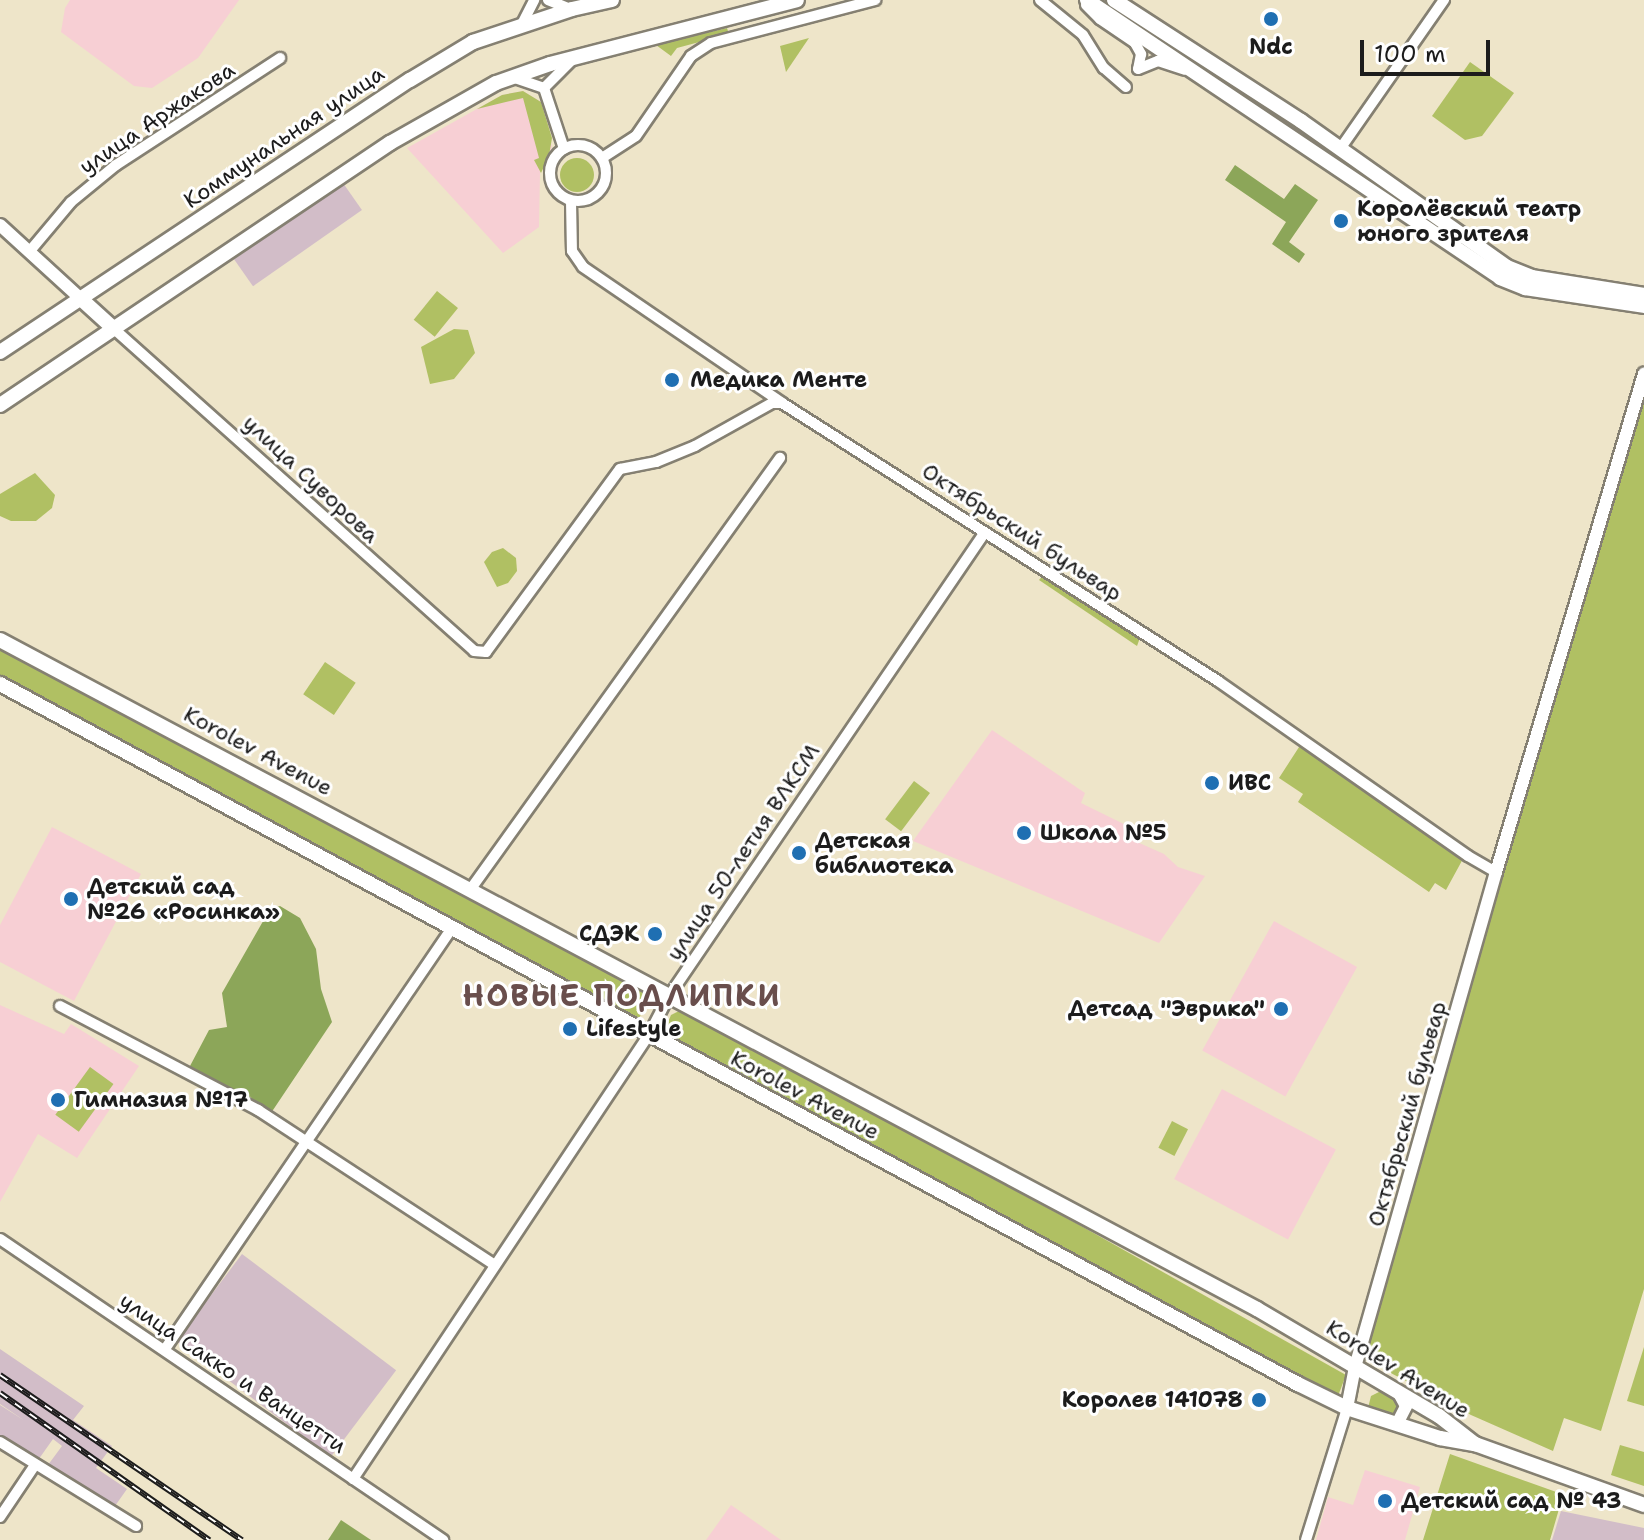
<!DOCTYPE html>
<meta charset="utf-8">
<style>
body{margin:0}
#map{position:relative;width:1644px;height:1540px;overflow:hidden;background:#eee5c9;font-family:"Shantell Sans",sans-serif}
div>[style]{position:absolute}
.built>*{inset:0;background:#f7cfd4;transform-origin:0 0}
.industrial>*{inset:0;background:#d2bdc8;transform-origin:0 0}
.green>*{inset:0;background:#b0c063;transform-origin:0 0}
.round{border-radius:50%}
.forest>*{inset:0;background:#8ca659}
.roads{filter:drop-shadow(2px 0 #858072) drop-shadow(-2px 0 #858072) drop-shadow(0 2px #858072) drop-shadow(0 -2px #858072)}
.minor>*{height:10px;margin:-5px;padding:0 5px;transform-origin:5px;border-radius:5px;background:#fff}
.minor>.ring{margin:-5px;padding:0;box-sizing:content-box;background:none;border:10px solid #fff;border-radius:50%}
.tertiary>*{height:12px;margin:-6px;padding:0 6px;transform-origin:6px;border-radius:6px;background:#fff}
.secondary>*{height:14px;margin:-7px;padding:0 7px;transform-origin:7px;border-radius:7px;background:#fff}
.rail>*{height:6px;margin-top:-3px;transform-origin:0;background:repeating-linear-gradient(90deg,#fff 0 9px,#1c1c1c 0 18px);box-sizing:border-box;border-block:2px solid #1c1c1c}
.dots>*{width:22px;height:22px;translate:-50% -50%;box-sizing:border-box;border:4px solid #fff;border-radius:50%}
span{translate:-50% -50%;white-space:nowrap;text-align:center;line-height:1.15;-webkit-text-stroke:6px #fff;paint-order:stroke}
.poi-label{font-size:22px;color:#1c1c1c;font-weight:700}
.left{translate:0 -50%;text-align:left}
.right{translate:-100% -50%;text-align:right}
.street-label{font-size:22px;color:#1c1c1c}
.district-label{font-size:30px;color:#694e4c;font-weight:700;letter-spacing:2px}
.scale{position:absolute;left:1360px;top:40px;width:130px;height:36px;box-sizing:border-box;border:4px solid #1c1c1c;border-top:0;padding-left:10px;font-size:24px;line-height:28px;white-space:nowrap;color:#1c1c1c;-webkit-text-stroke:6px #fff;paint-order:stroke}
</style>
<div id="map">
<div class="built">
<i style="clip-path:polygon(70px 0,239px 0,198px 58px,152px 88px,134px 86px,61px 32px,65px 8px)"></i>
<i style="clip-path:polygon(523px 91px,541px 102px,552px 147px,540px 173px,539px 227px,503px 253px,407px 148px,502px 95px)"></i>
<i style="clip-path:polygon(992px 730px,1085px 793px,1081px 803px,1132px 828px,1128px 838px,1164px 854px,1178px 867px,1205px 876px,1159px 943px,913px 841px)"></i>
<i style="clip-path:polygon(52px 827px,141px 874px,74px 1001px,0 962px,0 925px)"></i>
<i style="left:1274px;top:921px;width:95px;height:148px;rotate:29deg"></i>
<i style="clip-path:polygon(0 1005px,64px 1034px,71px 1024px,139px 1066px,77px 1158px,38px 1134px,0 1202px)"></i>
<i style="left:1222px;top:1089px;width:129px;height:102px;rotate:28deg"></i>
<i style="clip-path:polygon(1365px 1470px,1420px 1487px,1405px 1540px,1316px 1540px,1328px 1497px,1353px 1505px)"></i>
<i style="clip-path:polygon(731px 1505px,781px 1540px,706px 1540px)"></i>
</div>
<div class="industrial">
<i style="left:343px;top:183px;width:33px;height:133px;rotate:55deg"></i>
<i style="left:242px;top:1254px;width:193px;height:109px;rotate:37deg"></i>
<i style="clip-path:polygon(0 1349px,84px 1406px,73px 1420px,112px 1446px,96px 1468px,127px 1489px,115px 1506px,48px 1465px,62px 1446px,53px 1439px,36px 1463px,0 1438px,0 1405px,25px 1421px,0 1404px)"></i>
<i style="clip-path:polygon(1561px 1511px,1644px 1528px,1644px 1540px,1552px 1540px)"></i>
</div>
<div class="green">
<i style="clip-path:polygon(727px 28px,729px 34px,677px 48px,671px 56px,656px 45px)"></i>
<i style="clip-path:polygon(809px 38px,786px 72px,780px 46px)"></i>
<i style="clip-path:polygon(1470px 62px,1514px 93px,1482px 136px,1465px 140px,1432px 116px)"></i>
<i style="clip-path:polygon(523px 91px,541px 102px,552px 138px,549px 156px,541px 173px,534px 160px,539px 158px,523px 98px,477px 109px,502px 95px)"></i>
<i class="round" style="left:560px;top:158px;width:34px;height:34px"></i>
<i style="left:437px;top:291px;width:27px;height:37px;rotate:39deg"></i>
<i style="clip-path:polygon(454px 329px,468px 330px,475px 353px,454px 379px,430px 384px,421px 347px)"></i>
<i style="clip-path:polygon(1644px 401px,1644px 1289px,1601px 1431px,1564px 1418px,1553px 1451px,1471px 1415px,1364px 1359px,1511px 835px)"></i>
<i style="clip-path:polygon(35px 473px,55px 495px,52px 508px,36px 521px,11px 521px,0 516px,0 494px)"></i>
<i style="clip-path:polygon(503px 548px,516px 558px,517px 571px,508px 583px,497px 587px,484px 562px,492px 552px)"></i>
<i style="clip-path:polygon(1045px 573px,1141px 635px,1137px 646px,1039px 580px)"></i>
<i style="left:0;top:650px;width:737px;height:30px;rotate:28deg"></i>
<i style="left:325px;top:662px;width:37px;height:39px;rotate:34deg"></i>
<i style="clip-path:polygon(1301px 744px,1464px 857px,1446px 890px,1435px 883px,1429px 892px,1298px 802px,1303px 794px,1279px 778px)"></i>
<i style="left:914px;top:781px;width:20px;height:48px;rotate:37deg"></i>
<i style="clip-path:polygon(679px 1011px,1074px 1222px,1346px 1375px,1338px 1396px,663px 1034px,671px 1015px)"></i>
<i style="left:90px;top:1067px;width:29px;height:59px;rotate:36deg"></i>
<i style="left:1172px;top:1121px;width:18px;height:30px;rotate:27deg"></i>
<i style="clip-path:polygon(1644px 1347px,1644px 1406px,1627px 1401px)"></i>
<i style="clip-path:polygon(1381px 1391px,1399px 1401px,1401px 1410px,1397px 1414px,1390px 1416px,1368px 1408px,1371px 1396px)"></i>
<i style="clip-path:polygon(1620px 1445px,1644px 1452px,1644px 1486px,1611px 1475px)"></i>
<i style="clip-path:polygon(1450px 1454px,1576px 1499px,1575px 1504px,1559px 1509px,1550px 1540px,1423px 1540px)"></i>
</div>
<div class="forest">
<i style="clip-path:polygon(1235px 165px,1284px 199px,1295px 184px,1318px 200px,1289px 242px,1305px 254px,1299px 263px,1272px 244px,1286px 222px,1225px 180px)"></i>
<i style="clip-path:polygon(280px 906px,300px 918px,316px 949px,321px 989px,332px 1022px,271px 1113px,254px 1111px,251px 1097px,193px 1083px,190px 1066px,209px 1030px,227px 1027px,222px 993px,270px 909px)"></i>
<i style="clip-path:polygon(341px 1520px,371px 1540px,328px 1540px)"></i>
</div>
<div class="roads">
<div class="minor">
<i style="left:548px;top:0;width:24px;rotate:22deg"></i>
<i style="left:1040px;top:0;width:55px;rotate:39.1deg"></i>
<i style="left:1083px;top:35px;width:39px;rotate:58deg"></i>
<i style="left:1104px;top:68px;width:29px;rotate:41deg"></i>
<i style="left:1086px;top:5px;width:20px;rotate:45deg"></i>
<i style="left:1100px;top:19px;width:42px;rotate:34.4deg"></i>
<i style="left:1135px;top:43px;width:13px;rotate:61deg"></i>
<i style="left:1141px;top:54px;width:15px;rotate:101deg"></i>
<i style="left:522px;top:24px;width:27px;rotate:-63deg"></i>
<i style="left:1138px;top:69px;width:22px;rotate:-22deg"></i>
<i style="left:1158px;top:61px;width:28px;rotate:18deg"></i>
<i style="left:512px;top:77px;width:34px;rotate:19deg"></i>
<i style="left:544px;top:88px;width:64px;rotate:71.8deg"></i>
<i style="left:544px;top:88px;width:42px;rotate:-45deg"></i>
<i class="ring" style="left:550px;top:145px;width:46px;height:46px"></i>
<i style="left:1340px;top:149px;width:182px;rotate:-55.1deg"></i>
<i style="left:602px;top:158px;width:40px;rotate:-32.9deg"></i>
<i style="left:636px;top:136px;width:97px;rotate:-55.5deg"></i>
<i style="left:691px;top:56px;width:24px;rotate:-33deg"></i>
<i style="left:711px;top:43px;width:170px;rotate:-14.7deg"></i>
<i style="left:571px;top:201px;width:50px;rotate:88.9deg"></i>
<i style="left:572px;top:251px;width:19px;rotate:55deg"></i>
<i style="left:583px;top:267px;width:241px;rotate:34.3deg"></i>
<i style="left:782px;top:403px;width:517px;rotate:32.52deg"></i>
<i style="left:1218px;top:681px;width:305px;rotate:35deg"></i>
<i style="left:1468px;top:856px;width:32px;rotate:30deg"></i>
<i style="left:29px;top:252px;width:65px;rotate:-50deg"></i>
<i style="left:71px;top:202px;width:58px;rotate:-39.4deg"></i>
<i style="left:116px;top:165px;width:196px;rotate:-33.1deg"></i>
<i style="left:113px;top:328px;width:484px;rotate:41.8deg"></i>
<i style="left:474px;top:651px;width:12px;rotate:5deg"></i>
<i style="left:486px;top:652px;width:227px;rotate:-53.8deg"></i>
<i style="left:620px;top:469px;width:37px;rotate:-11deg"></i>
<i style="left:656px;top:462px;width:42px;rotate:-22.3deg"></i>
<i style="left:695px;top:446px;width:88px;rotate:-29.2deg"></i>
<i style="left:772px;top:403px;width:10px"></i>
<i style="left:470px;top:890px;width:532px;rotate:-54.34deg"></i>
<i style="left:60px;top:1006px;width:224px;rotate:27.7deg"></i>
<i style="left:258px;top:1110px;width:283px;rotate:33.2deg"></i>
<i style="left:0;top:1239px;width:536px;rotate:34.19deg"></i>
<i style="left:165px;top:1349px;width:510px;rotate:-55.72deg"></i>
<i style="left:0;top:1442px;width:160px;rotate:31.7deg"></i>
<i style="left:353px;top:1479px;width:532px;rotate:-56.34deg"></i>
<i style="left:648px;top:1036px;width:45px;rotate:-62.3deg"></i>
<i style="left:669px;top:996px;width:561px;rotate:-55.74deg"></i>
<i style="left:0;top:1517px;width:63px;rotate:-56.1deg"></i>
<i style="left:1306px;top:1540px;width:138px;rotate:-72.7deg"></i>
</div>
<div class="tertiary">
<i style="left:0;top:225px;width:108px;rotate:42.4deg"></i>
<i style="left:1347px;top:1408px;width:42px;rotate:-79deg"></i>
<i style="left:1355px;top:1367px;width:515px;rotate:-74.1deg"></i>
<i style="left:1496px;top:872px;width:520px;rotate:-73.45deg"></i>
<i style="left:1397px;top:1424px;width:20px;rotate:-63deg"></i>
<i style="left:1406px;top:1406px;width:13px;rotate:-119deg"></i>
</div>
<div class="secondary">
<i style="left:1087px;top:0;width:498px;rotate:33.9deg"></i>
<i style="left:1500px;top:278px;width:27px;rotate:22deg"></i>
<i style="left:1525px;top:288px;width:120px;rotate:8.6deg"></i>
<i style="left:1114px;top:0;width:223px;rotate:32.9deg"></i>
<i style="left:1301px;top:121px;width:252px;rotate:35.3deg"></i>
<i style="left:1507px;top:267px;width:27px;rotate:22deg"></i>
<i style="left:1532px;top:277px;width:113px;rotate:9.1deg"></i>
<i style="left:80px;top:298px;width:45px;rotate:42.3deg"></i>
<i style="left:0;top:352px;width:492px;rotate:-33.6deg"></i>
<i style="left:410px;top:80px;width:74px;rotate:-31.1deg"></i>
<i style="left:473px;top:42px;width:104px;rotate:-18.4deg"></i>
<i style="left:572px;top:9px;width:41px;rotate:-12.7deg"></i>
<i style="left:0;top:405px;width:470px;rotate:-33.9deg"></i>
<i style="left:390px;top:143px;width:122px;rotate:-29.5deg"></i>
<i style="left:496px;top:83px;width:57px;rotate:-19.4deg"></i>
<i style="left:550px;top:64px;width:255px;rotate:-14.5deg"></i>
<i style="left:0;top:640px;width:1424px;rotate:28.02deg"></i>
<i style="left:1257px;top:1309px;width:211px;rotate:30.5deg"></i>
<i style="left:1439px;top:1416px;width:46px;rotate:37.9deg"></i>
<i style="left:0;top:684px;width:1475px;rotate:28.34deg"></i>
<i style="left:1298px;top:1384px;width:55px;rotate:26.1deg"></i>
<i style="left:1347px;top:1408px;width:98px;rotate:17.9deg"></i>
<i style="left:1440px;top:1438px;width:36px;rotate:10deg"></i>
<i style="left:1475px;top:1444px;width:180px;rotate:19.8deg"></i>
</div>
</div>
<div class="rail">
<i style="left:0;top:1375px;width:293px;rotate:34.3deg"></i>
<i style="left:0;top:1393px;width:256px;rotate:35.1deg"></i>
</div>
<div class="dots">
<i style="left:1271px;top:19px;background:#1f6fb2"></i>
<i style="left:1341px;top:221px;background:#1f6fb2"></i>
<i style="left:672px;top:380px;background:#1f6fb2"></i>
<i style="left:1212px;top:783px;background:#1f6fb2"></i>
<i style="left:1024px;top:833px;background:#1f6fb2"></i>
<i style="left:799px;top:853px;background:#1f6fb2"></i>
<i style="left:71px;top:899px;background:#1f6fb2"></i>
<i style="left:655px;top:934px;background:#1f6fb2"></i>
<i style="left:1281px;top:1009px;background:#1f6fb2"></i>
<i style="left:570px;top:1029px;background:#1f6fb2"></i>
<i style="left:58px;top:1100px;background:#1f6fb2"></i>
<i style="left:1259px;top:1400px;background:#1f6fb2"></i>
<i style="left:1385px;top:1501px;background:#1f6fb2"></i>
</div>
<div class="poi-label">
<span style="left:1271px;top:47px">Ndc</span>
<span class="left" style="left:1357px;top:221px">Королёвский театр<br>юного зрителя</span>
<span class="left" style="left:690px;top:380px">Медика Менте</span>
<span class="left" style="left:1228px;top:783px">ИВС</span>
<span class="left" style="left:1040px;top:833px">Школа №5</span>
<span class="left" style="left:815px;top:853px">Детская<br>библиотека</span>
<span class="left" style="left:87px;top:899px">Детский сад<br>№26 «Росинка»</span>
<span class="right" style="left:639px;top:934px">СДЭК</span>
<span class="right" style="left:1265px;top:1009px">Детсад "Эврика"</span>
<span class="left" style="left:586px;top:1029px">Lifestyle</span>
<span class="left" style="left:74px;top:1100px">Гимназия №17</span>
<span class="right" style="left:1243px;top:1400px">Королев 141078</span>
<span class="left" style="left:1401px;top:1501px">Детский сад № 43</span>
</div>
<div class="street-label">
<span style="left:157px;top:118px;rotate:-34deg">улица Аржакова</span>
<span style="left:284px;top:137px;rotate:-34deg">Коммунальная улица</span>
<span style="left:311px;top:479px;rotate:43deg">улица Суворова</span>
<span style="left:1022px;top:532px;rotate:33deg">Октябрьский бульвар</span>
<span style="left:258px;top:751px;rotate:28deg">Korolev Avenue</span>
<span style="left:743px;top:852px;rotate:-56deg">улица 50-летия ВЛКСМ</span>
<span style="left:805px;top:1095px;rotate:28deg">Korolev Avenue</span>
<span style="left:1407px;top:1114px;rotate:-74deg">Октябрьский бульвар</span>
<span style="left:1398px;top:1369px;rotate:32deg">Korolev Avenue</span>
<span style="left:233px;top:1373px;rotate:34deg">улица Сакко и Ванцетти</span>
</div>
<div class="district-label">
<span style="left:622px;top:996px">НОВЫЕ ПОДЛИПКИ</span>
</div>
<div class="scale">100 m</div>
</div>
